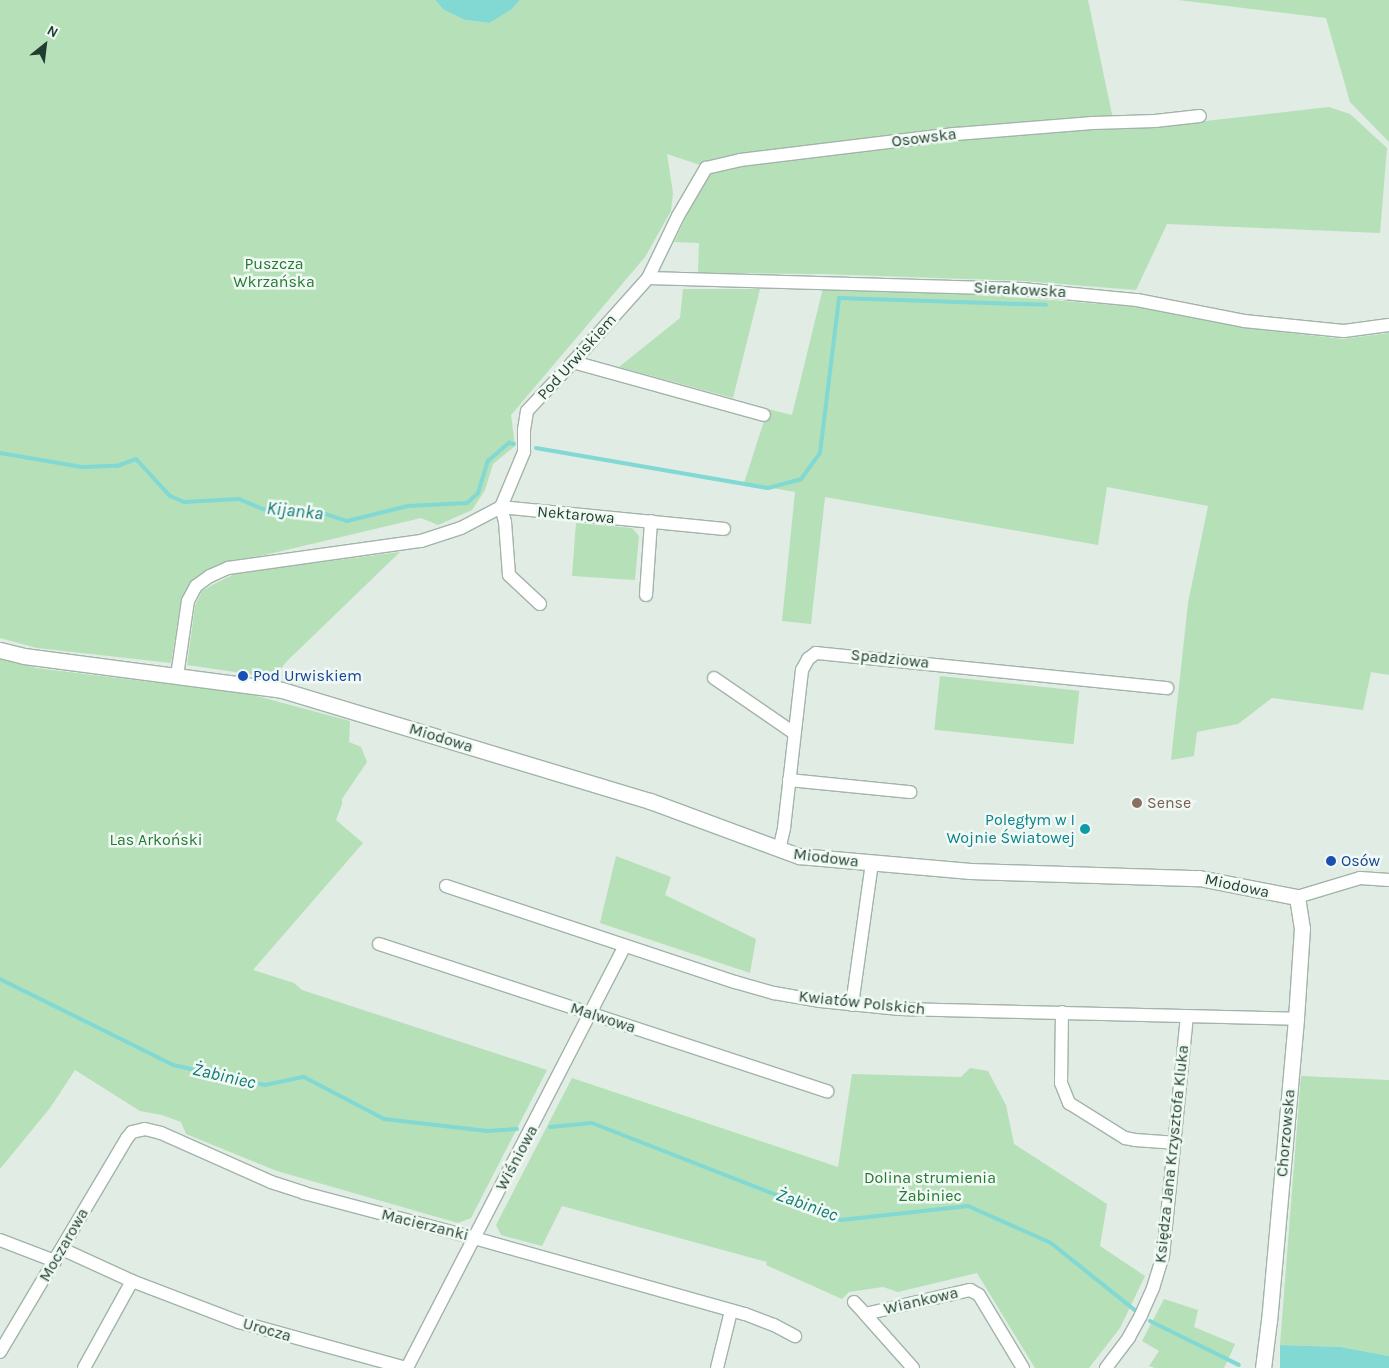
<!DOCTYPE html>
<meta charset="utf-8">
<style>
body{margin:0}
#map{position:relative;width:1389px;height:1368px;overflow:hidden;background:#e0ece4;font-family:Karla,sans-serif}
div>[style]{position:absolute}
.green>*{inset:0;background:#b6e0b8;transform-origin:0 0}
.water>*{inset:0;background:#82d8d2}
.stream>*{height:4px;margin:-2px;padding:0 2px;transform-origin:2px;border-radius:2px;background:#82d8d2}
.roads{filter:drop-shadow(1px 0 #a2b4aa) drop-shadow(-1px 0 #a2b4aa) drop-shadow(0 1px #a2b4aa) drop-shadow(0 -1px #a2b4aa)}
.street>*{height:12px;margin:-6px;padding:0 6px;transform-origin:6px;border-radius:6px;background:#fff}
.secondary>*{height:15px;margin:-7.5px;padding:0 7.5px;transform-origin:7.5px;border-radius:7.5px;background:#fff}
.dots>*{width:14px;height:14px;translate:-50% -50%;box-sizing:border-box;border:2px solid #f0f9f3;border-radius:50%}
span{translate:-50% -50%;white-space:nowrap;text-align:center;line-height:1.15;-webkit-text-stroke:5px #f0f9f3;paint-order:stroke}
.street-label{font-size:16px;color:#1f3e2f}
.park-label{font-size:16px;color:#257933}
.transit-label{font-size:16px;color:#164399}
.left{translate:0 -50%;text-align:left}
.education-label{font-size:16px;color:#785e54}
.culture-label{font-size:16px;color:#0d838f}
.right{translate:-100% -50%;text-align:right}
.water-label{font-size:18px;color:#137a76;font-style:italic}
.north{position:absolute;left:20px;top:20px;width:50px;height:50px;-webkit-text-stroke:4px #f0f9f3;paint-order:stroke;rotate:29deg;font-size:14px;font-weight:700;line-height:20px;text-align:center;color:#1f3e2f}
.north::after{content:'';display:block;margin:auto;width:18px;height:22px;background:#1f3e2f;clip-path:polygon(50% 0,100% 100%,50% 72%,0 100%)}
</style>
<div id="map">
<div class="green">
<i style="clip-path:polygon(0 0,435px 0,444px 10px,465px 20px,488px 23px,511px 10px,520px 0,1088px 0,1113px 119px,703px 166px,667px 154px,673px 193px,671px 211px,645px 257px,511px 415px,515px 446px,493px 464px,485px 490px,472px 510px,438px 525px,421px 518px,265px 555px,226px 562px,204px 572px,192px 582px,185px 592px,180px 607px,171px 663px,37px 648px,0 638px)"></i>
<i style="clip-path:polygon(1178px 0,1389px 0,1389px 142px,1350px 102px,1326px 18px)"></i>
<i style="clip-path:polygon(1329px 107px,1350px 114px,1387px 148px,1380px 233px,1167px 224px,1136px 290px,1023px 281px,822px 274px,698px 273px,699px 243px,674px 242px,709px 169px,956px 137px,1197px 122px)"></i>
<i style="clip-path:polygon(823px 288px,1002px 296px,1138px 307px,1246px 328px,1343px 339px,1389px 333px,1389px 675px,1371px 672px,1363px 710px,1272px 698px,1238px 724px,1197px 732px,1194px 756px,1171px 760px,1188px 603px,1208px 506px,1107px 487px,1098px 545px,825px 497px,811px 624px,782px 621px,795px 492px,744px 483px,768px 409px,792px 415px)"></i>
<i style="clip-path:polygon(683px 289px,760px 289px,733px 398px,619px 367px,680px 318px)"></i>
<i style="clip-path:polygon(576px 523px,632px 528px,639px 536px,635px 580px,572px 576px)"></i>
<i style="clip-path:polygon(400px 552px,286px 662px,280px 670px,269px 677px,187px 665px,195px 606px,202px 591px,216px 583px,237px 573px)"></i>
<i style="clip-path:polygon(0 656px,36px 668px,249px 694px,350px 721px,349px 742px,361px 747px,367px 762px,342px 799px,342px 804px,336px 820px,363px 843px,253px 970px,294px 983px,302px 990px,547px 1070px,471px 1218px,458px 1223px,277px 1171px,186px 1134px,181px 1122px,162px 1115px,140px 1111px,75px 1070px,50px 1108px,0 1169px)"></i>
<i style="left:940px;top:676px;width:140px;height:54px;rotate:6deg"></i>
<i style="clip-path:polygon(616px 856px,671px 877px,665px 895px,756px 939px,750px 973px,600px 923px)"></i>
<i style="clip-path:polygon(970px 1068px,988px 1071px,1006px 1105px,1014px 1144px,1107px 1204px,1100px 1246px,1145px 1276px,1120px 1328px,1089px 1368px,1035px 1368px,977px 1273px,898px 1292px,883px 1287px,849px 1292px,842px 1299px,766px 1265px,767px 1262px,562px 1206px,542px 1246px,501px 1235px,496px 1225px,572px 1078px,838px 1167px,852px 1074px,961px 1077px)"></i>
<i style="clip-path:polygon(1301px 1076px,1389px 1080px,1389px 1356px,1341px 1347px,1280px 1345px)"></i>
<i style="clip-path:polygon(1164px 1299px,1198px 1310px,1194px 1327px,1235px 1344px,1224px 1368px,1155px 1368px,1149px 1366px,1159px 1351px,1142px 1341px)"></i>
</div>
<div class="water">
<i style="clip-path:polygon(435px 0,520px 0,511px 10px,489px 23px,465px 20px,444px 10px)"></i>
<i style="clip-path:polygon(1280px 1345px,1341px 1347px,1389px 1356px,1389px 1368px,1280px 1368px)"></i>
</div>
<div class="stream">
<i style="left:536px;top:448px;width:235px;rotate:9.8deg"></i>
<i style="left:768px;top:488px;width:34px;rotate:-15deg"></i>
<i style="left:801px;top:479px;width:32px;rotate:-54deg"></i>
<i style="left:820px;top:453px;width:156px;rotate:-83deg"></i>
<i style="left:839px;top:298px;width:207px;rotate:1.9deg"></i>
<i style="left:0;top:453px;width:83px;rotate:9.7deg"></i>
<i style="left:82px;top:467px;width:35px;rotate:-2deg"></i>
<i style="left:117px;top:466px;width:20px;rotate:-20deg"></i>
<i style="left:136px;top:459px;width:50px;rotate:47.4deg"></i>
<i style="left:170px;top:496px;width:15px;rotate:23deg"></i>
<i style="left:184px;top:502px;width:55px;rotate:-3.1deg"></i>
<i style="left:239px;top:499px;width:25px;rotate:23deg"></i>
<i style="left:262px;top:509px;width:54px;rotate:2.1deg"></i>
<i style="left:316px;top:511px;width:33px;rotate:18deg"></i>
<i style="left:347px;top:521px;width:63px;rotate:-13.8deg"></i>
<i style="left:408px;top:506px;width:59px;rotate:-2.9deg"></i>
<i style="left:467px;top:503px;width:15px;rotate:-42deg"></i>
<i style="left:478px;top:493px;width:34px;rotate:-73deg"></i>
<i style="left:488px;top:461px;width:28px;rotate:-41deg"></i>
<i style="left:509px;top:443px;width:5px;rotate:11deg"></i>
<i style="left:0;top:979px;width:193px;rotate:26.4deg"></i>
<i style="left:173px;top:1065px;width:94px;rotate:12.3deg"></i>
<i style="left:265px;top:1085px;width:40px;rotate:-12deg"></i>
<i style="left:304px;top:1077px;width:90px;rotate:27.7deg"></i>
<i style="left:384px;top:1119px;width:104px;rotate:6.6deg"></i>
<i style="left:487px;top:1131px;width:30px;rotate:-4deg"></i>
<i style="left:550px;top:1127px;width:42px;rotate:-5.4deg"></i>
<i style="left:592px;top:1123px;width:267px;rotate:21.3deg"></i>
<i style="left:841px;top:1220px;width:128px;rotate:-6.3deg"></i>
<i style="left:968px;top:1206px;width:91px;rotate:24deg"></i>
<i style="left:1051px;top:1243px;width:109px;rotate:38.7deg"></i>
<i style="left:1150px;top:1321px;width:99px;rotate:26.3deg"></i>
</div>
<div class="roads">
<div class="street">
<i style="left:648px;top:278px;width:374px;rotate:1.7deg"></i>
<i style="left:1022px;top:289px;width:116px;rotate:5.5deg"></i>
<i style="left:1137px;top:300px;width:109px;rotate:11.1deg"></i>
<i style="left:1244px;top:321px;width:100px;rotate:5.7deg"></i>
<i style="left:1344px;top:331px;width:45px;rotate:-7.6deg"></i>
<i style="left:573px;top:362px;width:198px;rotate:15.5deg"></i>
<i style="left:646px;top:595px;width:74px;rotate:-86.1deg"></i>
<i style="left:540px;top:604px;width:42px;rotate:-136.9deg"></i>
<i style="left:509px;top:575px;width:53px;rotate:-94.3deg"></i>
<i style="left:505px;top:522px;width:16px;rotate:-105deg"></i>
<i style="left:501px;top:507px;width:224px;rotate:5.6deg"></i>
<i style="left:177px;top:676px;width:76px;rotate:-81.7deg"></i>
<i style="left:188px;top:601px;width:17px;rotate:-62deg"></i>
<i style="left:196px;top:586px;width:17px;rotate:-36deg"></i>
<i style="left:210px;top:576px;width:20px;rotate:-24deg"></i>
<i style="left:228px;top:568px;width:195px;rotate:-8deg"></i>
<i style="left:421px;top:541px;width:42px;rotate:-18deg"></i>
<i style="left:461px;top:528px;width:45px;rotate:-27.7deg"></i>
<i style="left:501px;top:507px;width:60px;rotate:-67.3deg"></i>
<i style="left:524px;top:452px;width:22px;rotate:-90deg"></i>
<i style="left:524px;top:430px;width:19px;rotate:-81deg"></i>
<i style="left:527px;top:411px;width:67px;rotate:-46.8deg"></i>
<i style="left:573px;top:362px;width:113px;rotate:-48.2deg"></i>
<i style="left:648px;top:278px;width:69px;rotate:-64.2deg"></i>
<i style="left:678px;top:216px;width:56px;rotate:-59.7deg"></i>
<i style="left:706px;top:168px;width:35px;rotate:-13deg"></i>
<i style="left:740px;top:160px;width:218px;rotate:-6.9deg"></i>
<i style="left:956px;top:134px;width:137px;rotate:-4.6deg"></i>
<i style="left:1093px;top:123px;width:62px;rotate:-1.8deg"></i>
<i style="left:1155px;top:121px;width:45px;rotate:-6.3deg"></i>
<i style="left:714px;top:678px;width:97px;rotate:34.5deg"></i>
<i style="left:789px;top:780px;width:122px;rotate:5.7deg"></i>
<i style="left:779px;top:850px;width:23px;rotate:-77deg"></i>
<i style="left:784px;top:828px;width:159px;rotate:-83.5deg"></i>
<i style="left:802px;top:670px;width:13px;rotate:-61deg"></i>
<i style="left:808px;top:659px;width:10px;rotate:-37deg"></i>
<i style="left:816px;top:653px;width:353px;rotate:5.7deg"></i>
<i style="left:446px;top:886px;width:305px;rotate:18.4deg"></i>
<i style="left:735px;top:982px;width:41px;rotate:15.8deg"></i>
<i style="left:774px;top:993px;width:47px;rotate:9.9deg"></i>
<i style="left:820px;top:1001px;width:80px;rotate:5.7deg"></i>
<i style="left:900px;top:1009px;width:396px;rotate:1.4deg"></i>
<i style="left:1297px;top:897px;width:66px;rotate:-16.8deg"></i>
<i style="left:1360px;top:878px;width:29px;rotate:4deg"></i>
<i style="left:379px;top:944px;width:472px;rotate:18.2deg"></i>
<i style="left:852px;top:1005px;width:143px;rotate:-82deg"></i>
<i style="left:1062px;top:1012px;width:71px;rotate:90.8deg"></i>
<i style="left:1061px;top:1083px;width:22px;rotate:68deg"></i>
<i style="left:1069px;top:1103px;width:66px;rotate:32deg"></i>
<i style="left:1125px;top:1138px;width:10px;rotate:11deg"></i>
<i style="left:1135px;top:1140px;width:39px;rotate:4deg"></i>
<i style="left:0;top:1240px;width:59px;rotate:20.9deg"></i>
<i style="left:62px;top:1249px;width:77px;rotate:24.6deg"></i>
<i style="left:132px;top:1281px;width:115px;rotate:21deg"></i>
<i style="left:239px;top:1322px;width:173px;rotate:15.4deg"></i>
<i style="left:854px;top:1302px;width:16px;rotate:47deg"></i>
<i style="left:0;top:1352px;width:249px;rotate:-59.3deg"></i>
<i style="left:127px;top:1138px;width:8px;rotate:-50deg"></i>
<i style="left:132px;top:1132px;width:13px;rotate:-13deg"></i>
<i style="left:145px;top:1129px;width:16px;rotate:14deg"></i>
<i style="left:161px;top:1133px;width:120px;rotate:24deg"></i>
<i style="left:271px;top:1182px;width:35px;rotate:18deg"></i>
<i style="left:304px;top:1193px;width:176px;rotate:14.8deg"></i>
<i style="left:474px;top:1238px;width:281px;rotate:15.7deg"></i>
<i style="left:745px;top:1314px;width:31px;rotate:21deg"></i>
<i style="left:774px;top:1325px;width:24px;rotate:28deg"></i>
<i style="left:84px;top:1368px;width:99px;rotate:-61.1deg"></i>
<i style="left:407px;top:1368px;width:475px;rotate:-62.7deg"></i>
<i style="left:717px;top:1368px;width:59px;rotate:-76.2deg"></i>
<i style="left:913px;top:1368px;width:72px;rotate:-131.6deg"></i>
<i style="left:865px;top:1314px;width:108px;rotate:-12.9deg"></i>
<i style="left:970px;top:1290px;width:10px;rotate:29deg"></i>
<i style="left:979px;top:1295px;width:85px;rotate:58.9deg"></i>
<i style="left:1106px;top:1368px;width:39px;rotate:-53deg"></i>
<i style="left:1129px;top:1337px;width:25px;rotate:-61deg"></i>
<i style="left:1141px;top:1315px;width:30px;rotate:-66deg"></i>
<i style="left:1153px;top:1288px;width:34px;rotate:-73deg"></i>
<i style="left:1163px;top:1256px;width:241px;rotate:-84.3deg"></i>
</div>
<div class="secondary">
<i style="left:0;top:650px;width:25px;rotate:14deg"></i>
<i style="left:24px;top:656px;width:260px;rotate:7.5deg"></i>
<i style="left:282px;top:690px;width:384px;rotate:16.8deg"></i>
<i style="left:650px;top:801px;width:159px;rotate:20.3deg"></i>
<i style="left:799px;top:856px;width:172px;rotate:5deg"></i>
<i style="left:970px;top:871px;width:229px;rotate:1.8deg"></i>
<i style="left:1199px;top:878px;width:100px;rotate:11deg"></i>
<i style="left:1297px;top:897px;width:31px;rotate:81deg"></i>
<i style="left:1302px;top:928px;width:91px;rotate:93.8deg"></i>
<i style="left:1296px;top:1019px;width:302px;rotate:95.1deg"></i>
<i style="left:1269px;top:1320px;width:48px;rotate:97.1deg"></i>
</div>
</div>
<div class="dots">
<i style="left:243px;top:676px;background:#1a4fb4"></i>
<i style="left:1137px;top:803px;background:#8d6e63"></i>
<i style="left:1085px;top:829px;background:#0f9aa8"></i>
<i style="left:1331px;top:861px;background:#1a4fb4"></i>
</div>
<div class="street-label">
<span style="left:924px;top:138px;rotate:-7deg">Osowska</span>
<span style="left:1020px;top:290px;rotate:3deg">Sierakowska</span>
<span style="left:577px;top:357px;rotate:-48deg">Pod Urwiskiem</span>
<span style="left:576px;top:515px;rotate:5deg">Nektarowa</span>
<span style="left:890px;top:659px;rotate:6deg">Spadziowa</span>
<span style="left:441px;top:738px;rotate:17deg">Miodowa</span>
<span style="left:826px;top:858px;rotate:7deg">Miodowa</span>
<span style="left:1237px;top:886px;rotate:12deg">Miodowa</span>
<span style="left:862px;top:1003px;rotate:6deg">Kwiatów Polskich</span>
<span style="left:603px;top:1018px;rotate:18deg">Malwowa</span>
<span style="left:1286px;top:1133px;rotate:-85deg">Chorzowska</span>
<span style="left:1172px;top:1154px;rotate:-84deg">Księdza Jana Krzysztofa Kluka</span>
<span style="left:517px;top:1158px;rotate:-62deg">Wiśniowa</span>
<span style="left:425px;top:1225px;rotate:14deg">Macierzanki</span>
<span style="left:64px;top:1245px;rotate:-60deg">Moczarowa</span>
<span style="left:921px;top:1301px;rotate:-13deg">Wiankowa</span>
<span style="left:267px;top:1330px;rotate:16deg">Urocza</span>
</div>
<div class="park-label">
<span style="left:274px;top:273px">Puszcza<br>Wkrzańska</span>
<span style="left:156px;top:840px">Las Arkoński</span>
<span style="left:930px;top:1187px">Dolina strumienia<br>Żabiniec</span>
</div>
<div class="transit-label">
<span class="left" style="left:253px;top:676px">Pod Urwiskiem</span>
<span class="left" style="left:1341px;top:861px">Osów</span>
</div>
<div class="education-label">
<span class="left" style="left:1147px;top:803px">Sense</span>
</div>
<div class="culture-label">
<span class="right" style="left:1075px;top:829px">Poległym w I<br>Wojnie Światowej</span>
</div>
<div class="water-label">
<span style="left:295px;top:511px;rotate:6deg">Kijanka</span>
<span style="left:224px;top:1076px;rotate:13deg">Żabiniec</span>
<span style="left:807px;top:1205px;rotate:20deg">Żabiniec</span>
</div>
<div class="north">N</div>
</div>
